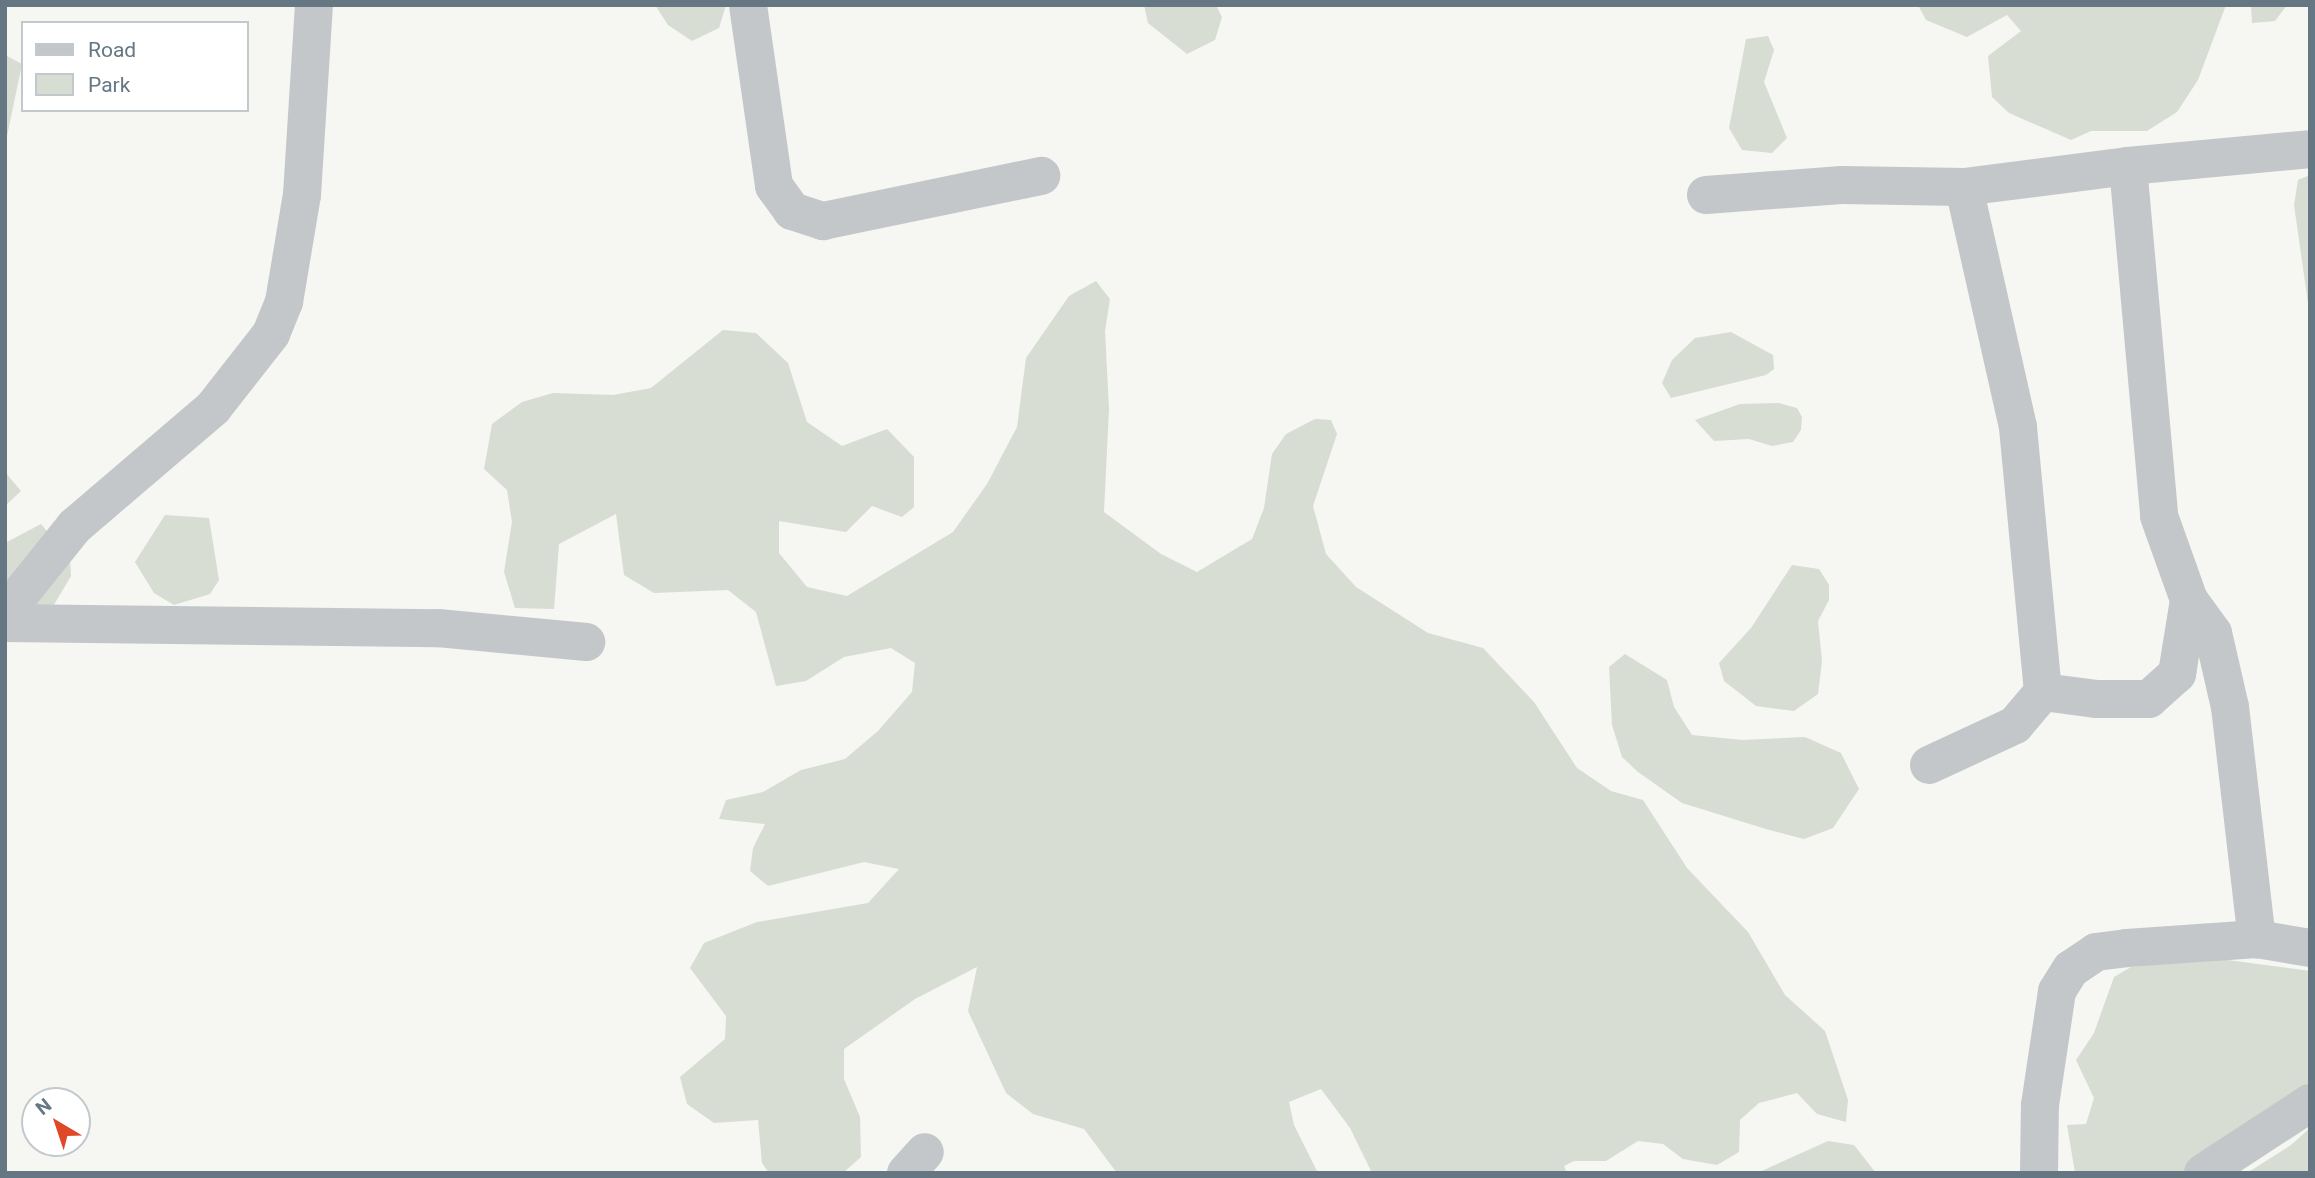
<!DOCTYPE html>
<style>
body{margin:0}
#map{position:relative;width:2315px;height:1178px;overflow:hidden;background:#f6f6f2;font-family:Roboto,sans-serif}
div>[style]{position:absolute}
.green>*{inset:0;background:#d7ddd3}
.minor>*{height:38px;margin:-19px;padding:0 19px;transform-origin:19px;border-radius:19px;background:#c3c7ca}
span{translate:-50% -50%;white-space:nowrap;text-align:center;line-height:1.15;-webkit-text-stroke:7px #fff;paint-order:stroke}
.frame{position:absolute;inset:0;border:7px solid #657783;pointer-events:none}
.legend{position:absolute;left:21px;top:21px;width:228px;height:91px;box-sizing:border-box;background:#fff;border:2px solid #c1c9cd;margin:0;padding:9px 12px;list-style:none;font-size:21px;color:#657783}
.legend li{display:flex;align-items:center;gap:14px;height:35px}
.legend b{width:35px;border:2px solid #c1c9cd}
.north{position:absolute;left:21px;top:1087px;width:70px;height:70px;box-sizing:border-box;background:#fff;border:2px solid #c1c9cd;border-radius:50%;rotate:321deg;font-size:19px;font-weight:700;line-height:28px;text-align:center;color:#657783}
.north::after{content:'';display:block;margin:auto;width:24px;height:32px;background:#e04928;clip-path:polygon(50% 0,100% 100%,50% 72%,0 100%)}
</style>
<div id="map">
<div class="green">
<i style="clip-path:polygon(655px 5px,726px 5px,719px 28px,692px 41px,668px 25px)"></i>
<i style="clip-path:polygon(1144px 5px,1216px 5px,1222px 17px,1215px 40px,1187px 54px,1148px 23px)"></i>
<i style="clip-path:polygon(1918px 5px,2226px 5px,2198px 80px,2177px 112px,2147px 131px,2091px 131px,2071px 140px,2009px 113px,1992px 97px,1988px 56px,2021px 31px,2007px 15px,1967px 37px,1926px 20px)"></i>
<i style="clip-path:polygon(2251px 5px,2287px 5px,2275px 21px,2252px 23px)"></i>
<i style="clip-path:polygon(1768px 36px,1774px 50px,1764px 82px,1787px 138px,1772px 153px,1742px 150px,1729px 128px,1746px 39px)"></i>
<i style="clip-path:polygon(5px 55px,22px 64px,5px 146px)"></i>
<i style="clip-path:polygon(2310px 175px,2310px 317px,2294px 205px,2298px 180px)"></i>
<i style="clip-path:polygon(1096px 281px,1110px 299px,1105px 331px,1109px 409px,1104px 512px,1161px 554px,1197px 572px,1252px 539px,1264px 508px,1272px 454px,1286px 434px,1315px 419px,1331px 420px,1337px 434px,1313px 506px,1326px 554px,1356px 587px,1428px 633px,1483px 648px,1534px 702px,1577px 768px,1611px 791px,1643px 800px,1687px 868px,1748px 932px,1785px 995px,1825px 1031px,1848px 1100px,1846px 1122px,1817px 1114px,1797px 1093px,1759px 1103px,1740px 1120px,1739px 1152px,1717px 1165px,1683px 1159px,1663px 1144px,1638px 1141px,1606px 1161px,1574px 1161px,1564px 1166px,1567px 1173px,1372px 1173px,1350px 1128px,1321px 1089px,1289px 1102px,1294px 1125px,1318px 1173px,1117px 1173px,1084px 1129px,1033px 1114px,1006px 1093px,968px 1011px,977px 967px,915px 999px,844px 1049px,844px 1079px,860px 1117px,861px 1157px,843px 1173px,769px 1173px,762px 1163px,758px 1120px,714px 1123px,687px 1104px,680px 1077px,725px 1039px,726px 1016px,690px 968px,704px 943px,757px 922px,868px 903px,899px 869px,864px 862px,768px 886px,750px 871px,753px 848px,765px 824px,719px 819px,726px 800px,763px 792px,801px 770px,845px 759px,878px 731px,912px 692px,915px 663px,891px 648px,844px 657px,806px 681px,776px 686px,756px 612px,728px 590px,654px 593px,624px 575px,616px 514px,559px 544px,554px 609px,515px 608px,504px 572px,512px 522px,507px 490px,484px 469px,492px 424px,522px 402px,553px 393px,613px 395px,651px 388px,723px 330px,756px 333px,788px 363px,807px 422px,842px 446px,887px 429px,914px 457px,914px 507px,902px 517px,872px 506px,846px 532px,779px 521px,779px 553px,807px 587px,847px 596px,953px 532px,987px 484px,1017px 427px,1026px 358px,1069px 296px)"></i>
<i style="clip-path:polygon(1731px 332px,1773px 355px,1774px 369px,1766px 375px,1671px 398px,1662px 383px,1672px 360px,1695px 338px)"></i>
<i style="clip-path:polygon(1779px 403px,1797px 408px,1802px 417px,1801px 430px,1793px 442px,1772px 446px,1749px 439px,1714px 441px,1695px 420px,1740px 404px)"></i>
<i style="clip-path:polygon(5px 472px,21px 491px,5px 506px)"></i>
<i style="clip-path:polygon(165px 515px,209px 518px,219px 580px,210px 594px,174px 605px,154px 593px,135px 562px)"></i>
<i style="clip-path:polygon(41px 524px,70px 558px,71px 576px,52px 608px,5px 601px,5px 543px)"></i>
<i style="clip-path:polygon(1792px 565px,1819px 569px,1829px 585px,1829px 600px,1818px 621px,1822px 661px,1818px 694px,1794px 711px,1756px 706px,1724px 681px,1719px 663px,1751px 628px)"></i>
<i style="clip-path:polygon(1625px 654px,1667px 680px,1674px 707px,1692px 735px,1742px 740px,1805px 737px,1841px 753px,1859px 789px,1833px 828px,1804px 839px,1766px 829px,1682px 803px,1638px 772px,1622px 757px,1612px 725px,1609px 667px)"></i>
<i style="clip-path:polygon(2205px 957px,2310px 971px,2310px 1085px,2192px 1173px,2075px 1173px,2067px 1125px,2086px 1124px,2094px 1098px,2076px 1060px,2094px 1033px,2114px 977px,2131px 967px)"></i>
<i style="clip-path:polygon(2310px 1128px,2310px 1173px,2247px 1173px,2291px 1145px)"></i>
<i style="clip-path:polygon(1828px 1141px,1854px 1145px,1876px 1173px,1757px 1173px)"></i>
</div>
<div class="minor">
<i style="left:748px;top:5px;width:183px;rotate:81.8deg"></i>
<i style="left:774px;top:186px;width:31px;rotate:54deg"></i>
<i style="left:792px;top:211px;width:33px;rotate:18deg"></i>
<i style="left:823px;top:221px;width:223px;rotate:-11.7deg"></i>
<i style="left:2128px;top:166px;width:351px;rotate:84.9deg"></i>
<i style="left:2159px;top:516px;width:89px;rotate:70.3deg"></i>
<i style="left:2189px;top:600px;width:41px;rotate:54deg"></i>
<i style="left:2213px;top:633px;width:76px;rotate:77.1deg"></i>
<i style="left:2230px;top:707px;width:234px;rotate:83.4deg"></i>
<i style="left:1706px;top:195px;width:136px;rotate:-4.2deg"></i>
<i style="left:1842px;top:185px;width:122px;rotate:0.9deg"></i>
<i style="left:1964px;top:187px;width:165px;rotate:-7.3deg"></i>
<i style="left:2128px;top:166px;width:183px;rotate:-5.3deg"></i>
<i style="left:5px;top:613px;width:112px;rotate:-51.2deg"></i>
<i style="left:75px;top:526px;width:182px;rotate:-40.5deg"></i>
<i style="left:213px;top:408px;width:94px;rotate:-51.9deg"></i>
<i style="left:271px;top:334px;width:35px;rotate:-68deg"></i>
<i style="left:284px;top:302px;width:109px;rotate:-80.5deg"></i>
<i style="left:302px;top:195px;width:190px;rotate:-86.4deg"></i>
<i style="left:5px;top:623px;width:433px;rotate:0.7deg"></i>
<i style="left:438px;top:628px;width:149px;rotate:5.4deg"></i>
<i style="left:2043px;top:692px;width:53px;rotate:7.5deg"></i>
<i style="left:2096px;top:699px;width:53px"></i>
<i style="left:2149px;top:699px;width:38px;rotate:-42deg"></i>
<i style="left:2177px;top:674px;width:75px;rotate:-80.8deg"></i>
<i style="left:1929px;top:765px;width:95px;rotate:-24.9deg"></i>
<i style="left:2015px;top:725px;width:43px;rotate:-49.7deg"></i>
<i style="left:2043px;top:692px;width:266px;rotate:-95.4deg"></i>
<i style="left:2018px;top:427px;width:246px;rotate:-102.7deg"></i>
<i style="left:906px;top:1173px;width:28px;rotate:-48deg"></i>
<i style="left:2039px;top:1173px;width:68px;rotate:-89.2deg"></i>
<i style="left:2040px;top:1105px;width:115px;rotate:-81.5deg"></i>
<i style="left:2057px;top:991px;width:26px;rotate:-58deg"></i>
<i style="left:2071px;top:969px;width:30px;rotate:-34deg"></i>
<i style="left:2096px;top:952px;width:31px;rotate:-7deg"></i>
<i style="left:2127px;top:948px;width:130px;rotate:-4deg"></i>
<i style="left:2257px;top:939px;width:54px;rotate:9.6deg"></i>
<i style="left:2203px;top:1173px;width:128px;rotate:-33.2deg"></i>
</div>
<div class="frame"></div>
<ul class="legend">
<li><b style="height:9px;background:#c3c7ca"></b>Road</li>
<li><b style="height:19px;background:#d7ddd3"></b>Park</li>
</ul>
<div class="north">N</div>
</div>
